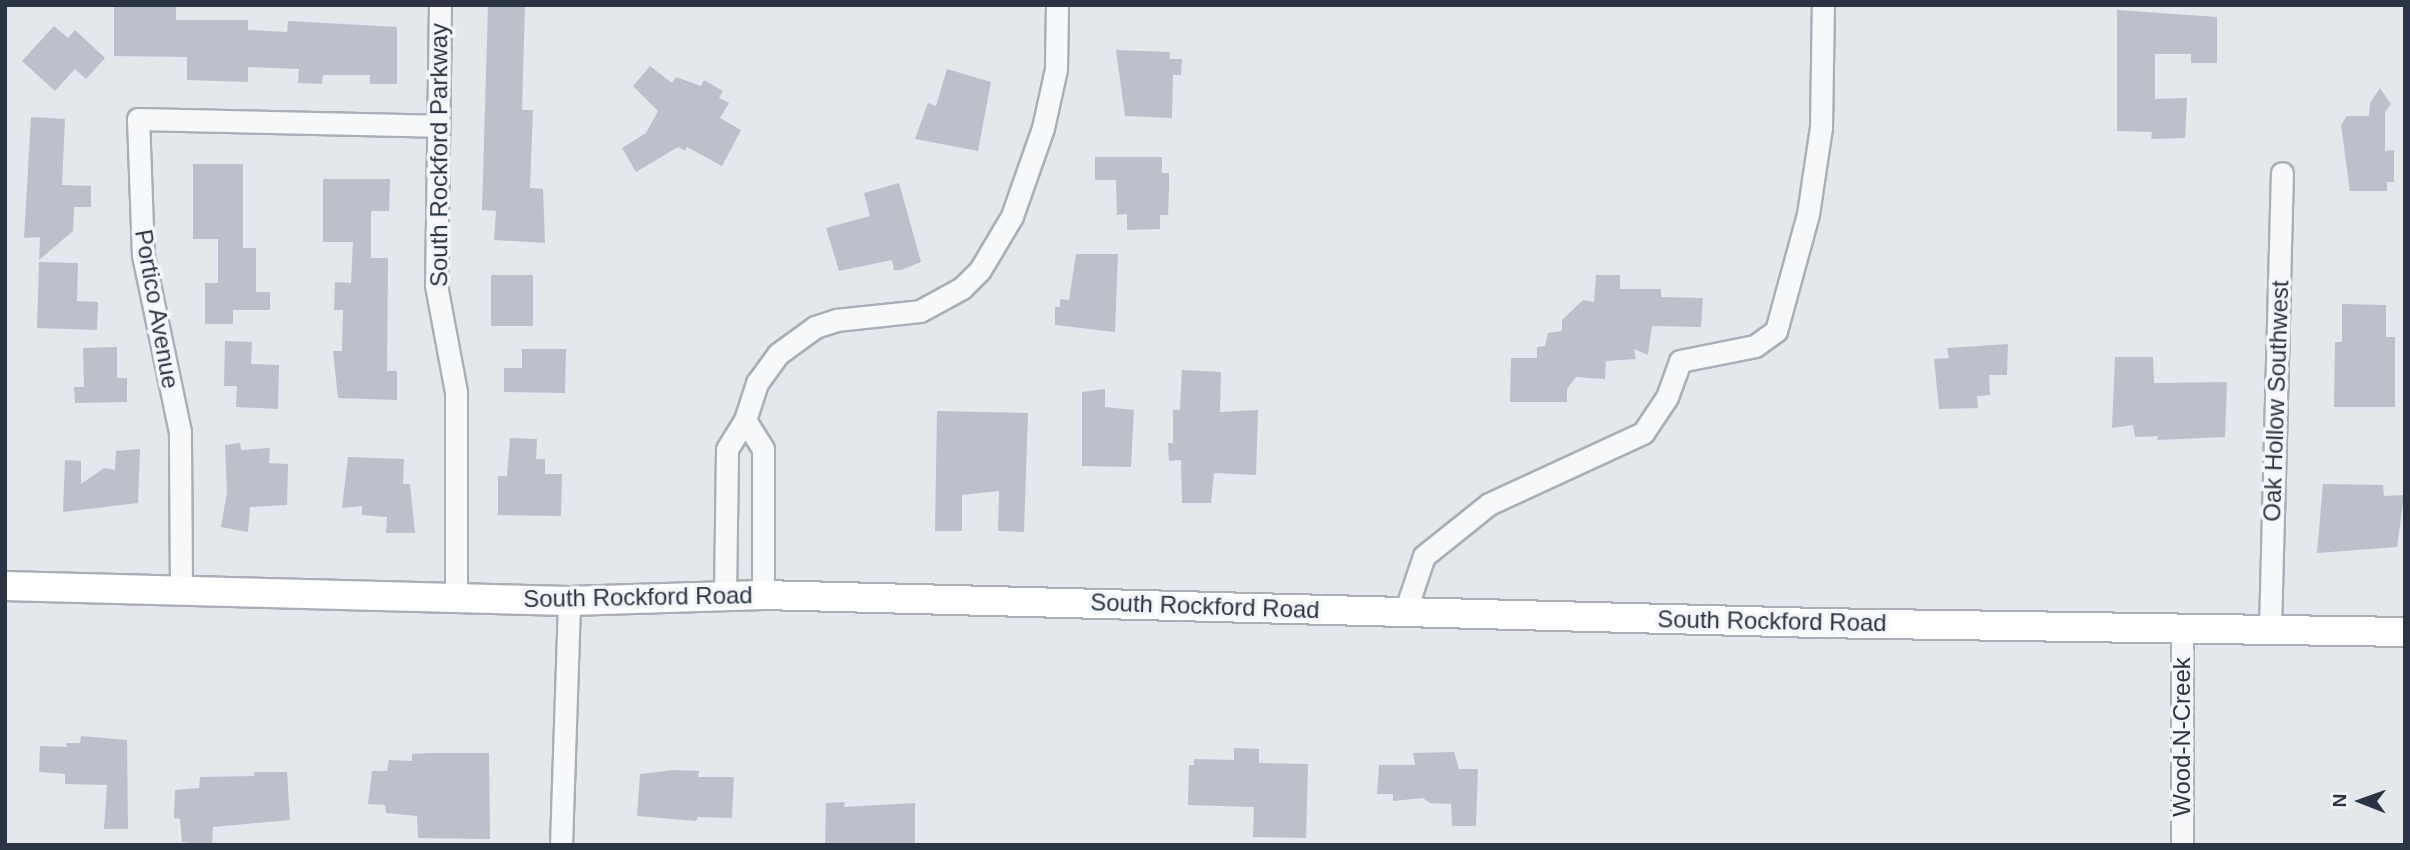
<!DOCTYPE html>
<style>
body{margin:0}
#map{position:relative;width:2410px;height:850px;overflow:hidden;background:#e4e7ec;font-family:Arial,sans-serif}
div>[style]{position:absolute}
.building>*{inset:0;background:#bbc0ca;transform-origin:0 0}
.roads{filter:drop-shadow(2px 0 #a9aeb7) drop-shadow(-2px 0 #a9aeb7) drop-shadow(0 2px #a9aeb7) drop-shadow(0 -2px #a9aeb7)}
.street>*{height:21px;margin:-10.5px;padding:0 10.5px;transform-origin:10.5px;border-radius:10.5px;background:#f7f8fa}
.secondary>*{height:28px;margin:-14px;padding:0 14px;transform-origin:14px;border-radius:14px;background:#fff}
span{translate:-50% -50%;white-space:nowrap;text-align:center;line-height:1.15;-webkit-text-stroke:7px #f4f6f9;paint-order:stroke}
.street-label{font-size:24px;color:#2b3445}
.frame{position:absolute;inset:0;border:7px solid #2b3445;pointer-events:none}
.north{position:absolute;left:2326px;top:766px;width:70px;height:70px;-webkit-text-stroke:5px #f4f6f9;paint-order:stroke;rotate:271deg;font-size:19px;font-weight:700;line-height:28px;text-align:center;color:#2b3445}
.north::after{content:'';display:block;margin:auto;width:24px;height:32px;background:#2b3445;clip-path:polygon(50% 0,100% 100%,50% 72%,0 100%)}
</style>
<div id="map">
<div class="building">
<i style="clip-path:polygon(114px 5px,176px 5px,176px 20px,248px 20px,248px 30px,287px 32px,288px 21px,397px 27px,397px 84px,370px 84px,370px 75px,323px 75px,322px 84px,298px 83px,299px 69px,248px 67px,248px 82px,187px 80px,187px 57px,114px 56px)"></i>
<i style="clip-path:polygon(488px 5px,525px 5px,522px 110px,533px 110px,530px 188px,543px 189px,545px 243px,494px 240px,496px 211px,482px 210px)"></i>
<i style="clip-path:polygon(2117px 10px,2217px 17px,2217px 63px,2191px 63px,2191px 54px,2155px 54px,2155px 99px,2187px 98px,2185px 138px,2151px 139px,2152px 132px,2117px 131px)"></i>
<i style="clip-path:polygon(54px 26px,68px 38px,75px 30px,105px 58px,86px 79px,75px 69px,55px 91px,22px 61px)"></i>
<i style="clip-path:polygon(1116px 50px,1170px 52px,1170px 59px,1182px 59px,1181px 75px,1173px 75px,1172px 118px,1125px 116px)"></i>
<i style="clip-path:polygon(650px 66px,672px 83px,676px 77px,701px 86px,704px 80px,723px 91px,719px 98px,729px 103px,720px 118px,741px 130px,722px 166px,687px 147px,685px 151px,678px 147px,636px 172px,622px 148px,646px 133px,658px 111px,633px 86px)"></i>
<i style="clip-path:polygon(947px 69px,991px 82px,978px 151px,915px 139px,928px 103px,936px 106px)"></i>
<i style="clip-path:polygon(2380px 88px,2391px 104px,2385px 112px,2385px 151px,2394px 150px,2394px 182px,2387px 182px,2387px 191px,2350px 191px,2341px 125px,2347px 116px,2369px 116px,2370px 103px)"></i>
<i style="clip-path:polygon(31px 117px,65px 119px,62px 185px,91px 186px,91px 207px,74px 207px,73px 231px,39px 260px,40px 237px,24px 238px)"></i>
<i style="clip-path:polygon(1095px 157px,1162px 157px,1162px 173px,1169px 173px,1169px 189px,1168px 215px,1160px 215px,1160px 229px,1127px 230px,1127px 214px,1117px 215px,1116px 180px,1095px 180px)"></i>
<i style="clip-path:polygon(193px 164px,243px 164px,243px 248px,256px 248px,256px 292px,270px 292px,270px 310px,233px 310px,233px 324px,205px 324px,205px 283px,218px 283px,218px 239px,193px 239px)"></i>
<i style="clip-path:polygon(323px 179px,390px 179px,389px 211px,371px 211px,371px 258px,388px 258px,387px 371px,397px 371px,397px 400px,338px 398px,333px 351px,342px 351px,343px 310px,334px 310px,335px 282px,351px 283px,353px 242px,323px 242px)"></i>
<i style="clip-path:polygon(899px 183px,921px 262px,901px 270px,894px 270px,892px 260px,839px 271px,826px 228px,870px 216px,864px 193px)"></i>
<i style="clip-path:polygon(1076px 254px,1118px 254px,1115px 332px,1055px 325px,1055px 307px,1060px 307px,1060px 299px,1069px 300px)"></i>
<i style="clip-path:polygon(39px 262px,78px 263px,77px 301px,98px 302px,97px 330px,37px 328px)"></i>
<i style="left:491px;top:275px;width:42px;height:51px"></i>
<i style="clip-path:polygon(1596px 275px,1620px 275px,1620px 289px,1661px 289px,1661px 297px,1703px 298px,1701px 327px,1652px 326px,1648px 355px,1634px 349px,1636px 359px,1606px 361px,1605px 379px,1576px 377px,1567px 389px,1567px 402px,1510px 402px,1511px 358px,1537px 358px,1537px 347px,1545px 346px,1548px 333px,1562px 331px,1562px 320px,1583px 300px,1594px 302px)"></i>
<i style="clip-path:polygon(2342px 304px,2386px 305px,2386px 337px,2395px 337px,2395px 407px,2334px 407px,2335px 342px,2342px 342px)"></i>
<i style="clip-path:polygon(225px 341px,252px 342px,251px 364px,279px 365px,278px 409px,236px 407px,237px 386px,224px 386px)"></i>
<i style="clip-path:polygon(2008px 344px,2007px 375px,1989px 375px,1990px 395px,1977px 396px,1978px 408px,1939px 409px,1934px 359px,1949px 358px,1947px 348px)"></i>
<i style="clip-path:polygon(117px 347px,117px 378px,127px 378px,127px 402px,75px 403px,74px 387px,84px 387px,83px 348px)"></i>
<i style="clip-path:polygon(522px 349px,566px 349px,565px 393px,504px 392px,504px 368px,522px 368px)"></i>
<i style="clip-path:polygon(2115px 357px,2153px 357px,2154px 383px,2227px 382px,2225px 437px,2157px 440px,2158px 436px,2135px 437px,2133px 425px,2112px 428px)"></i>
<i style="clip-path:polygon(1182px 370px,1221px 372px,1220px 412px,1258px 410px,1256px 475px,1214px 473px,1211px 503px,1182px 503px,1181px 460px,1169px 461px,1168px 443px,1173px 443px,1173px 410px,1180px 410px)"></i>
<i style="clip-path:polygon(1105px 389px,1105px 407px,1134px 410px,1131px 467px,1082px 466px,1082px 392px)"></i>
<i style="clip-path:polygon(937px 411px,1028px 413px,1024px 532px,998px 531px,999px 491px,962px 495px,962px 531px,935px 531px)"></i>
<i style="clip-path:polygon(510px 438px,537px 439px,536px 459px,545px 459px,545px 474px,562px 474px,561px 516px,498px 515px,498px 476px,507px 476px)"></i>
<i style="clip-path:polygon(240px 443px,241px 450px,270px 448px,269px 463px,288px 464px,287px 505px,250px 507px,248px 532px,221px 527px,227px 492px,225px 445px)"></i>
<i style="clip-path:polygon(140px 449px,138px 503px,63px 512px,65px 460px,81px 461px,81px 484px,104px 468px,115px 470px,116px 451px)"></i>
<i style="clip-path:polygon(348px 457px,404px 459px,403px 484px,410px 484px,415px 533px,386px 533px,387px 517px,362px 515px,362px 506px,342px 508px)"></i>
<i style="clip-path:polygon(2323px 484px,2383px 485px,2384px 496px,2404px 495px,2397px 547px,2317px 553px)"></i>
<i style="clip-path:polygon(81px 736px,127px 740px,128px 829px,104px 829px,107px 785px,65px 784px,65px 774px,39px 772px,40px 746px,67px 747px,66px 743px,80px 743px)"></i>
<i style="clip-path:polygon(1234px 748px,1259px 749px,1259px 763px,1308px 764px,1306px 838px,1253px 837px,1254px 807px,1188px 805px,1189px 765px,1194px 765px,1194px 759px,1234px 760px)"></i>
<i style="clip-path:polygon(1454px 752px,1459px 769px,1478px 769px,1476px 826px,1452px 826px,1451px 804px,1430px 803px,1423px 798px,1393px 801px,1393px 794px,1377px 794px,1379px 765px,1415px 765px,1413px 753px)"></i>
<i style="clip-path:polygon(489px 753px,490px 839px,418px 838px,417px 816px,386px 813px,385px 805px,368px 804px,372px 771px,387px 771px,389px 760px,412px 761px,412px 754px,429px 753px)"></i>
<i style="clip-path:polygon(674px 770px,699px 771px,698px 777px,734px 777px,732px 818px,698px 817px,696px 821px,637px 816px,640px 774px)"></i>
<i style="clip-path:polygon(254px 772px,287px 772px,290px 820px,213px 827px,212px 845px,182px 842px,180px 819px,174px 818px,175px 790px,199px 788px,200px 777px,254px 776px)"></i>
<i style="clip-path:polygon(845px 802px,844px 807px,915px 803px,915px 845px,825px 844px,826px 803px)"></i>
</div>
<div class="roads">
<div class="street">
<i style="left:440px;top:5px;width:280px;rotate:90.8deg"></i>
<i style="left:436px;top:285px;width:109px;rotate:79.4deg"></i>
<i style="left:456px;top:392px;width:206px;rotate:90deg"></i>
<i style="left:745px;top:420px;width:34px;rotate:58deg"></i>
<i style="left:763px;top:449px;width:146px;rotate:90deg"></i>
<i style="left:181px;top:587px;width:155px;rotate:-90.4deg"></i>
<i style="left:180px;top:432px;width:181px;rotate:-101.8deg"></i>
<i style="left:143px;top:255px;width:136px;rotate:-92.1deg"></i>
<i style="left:138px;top:119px;width:299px;rotate:1.3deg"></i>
<i style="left:725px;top:594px;width:145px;rotate:-89.2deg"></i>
<i style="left:727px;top:449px;width:34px;rotate:-58deg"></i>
<i style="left:745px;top:420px;width:39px;rotate:-72deg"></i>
<i style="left:757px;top:383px;width:36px;rotate:-54deg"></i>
<i style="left:778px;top:354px;width:46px;rotate:-36.1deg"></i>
<i style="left:815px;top:327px;width:22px;rotate:-18deg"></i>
<i style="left:836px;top:320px;width:84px;rotate:-6.1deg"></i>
<i style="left:920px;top:311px;width:48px;rotate:-28.7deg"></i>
<i style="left:962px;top:288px;width:25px;rotate:-45deg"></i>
<i style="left:980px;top:270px;width:63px;rotate:-59.3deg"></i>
<i style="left:1012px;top:216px;width:93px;rotate:-70.6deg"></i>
<i style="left:1043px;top:128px;width:60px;rotate:-77.6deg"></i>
<i style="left:1056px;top:69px;width:64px;rotate:-89.1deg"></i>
<i style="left:1405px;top:612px;width:59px;rotate:-71.3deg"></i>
<i style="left:1424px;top:556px;width:83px;rotate:-38.7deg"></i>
<i style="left:1489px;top:504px;width:170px;rotate:-24.8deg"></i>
<i style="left:1643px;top:433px;width:43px;rotate:-56.3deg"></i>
<i style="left:1667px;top:397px;width:38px;rotate:-70deg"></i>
<i style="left:1680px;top:361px;width:76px;rotate:-11.3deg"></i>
<i style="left:1755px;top:346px;width:26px;rotate:-36deg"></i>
<i style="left:1776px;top:331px;width:121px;rotate:-74.7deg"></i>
<i style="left:1808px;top:214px;width:88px;rotate:-81.5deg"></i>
<i style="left:1821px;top:127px;width:122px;rotate:-89.1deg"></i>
<i style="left:2270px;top:629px;width:456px;rotate:-88.5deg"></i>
<i style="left:561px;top:845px;width:244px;rotate:-88.1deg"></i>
<i style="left:2182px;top:845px;width:216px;rotate:-90deg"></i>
</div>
<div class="secondary">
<i style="left:5px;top:586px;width:564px;rotate:1.52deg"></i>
<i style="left:569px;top:601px;width:194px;rotate:-1.8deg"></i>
<i style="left:763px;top:595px;width:1052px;rotate:1.52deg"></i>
<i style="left:1815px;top:623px;width:590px;rotate:0.87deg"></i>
</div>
</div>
<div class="street-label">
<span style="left:439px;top:155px;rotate:-90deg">South Rockford Parkway</span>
<span style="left:157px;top:309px;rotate:80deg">Portico Avenue</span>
<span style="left:2276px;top:401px;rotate:-88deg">Oak Hollow Southwest</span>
<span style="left:638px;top:597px;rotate:-1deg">South Rockford Road</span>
<span style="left:1205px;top:606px;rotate:2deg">South Rockford Road</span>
<span style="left:1772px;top:621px;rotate:1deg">South Rockford Road</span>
<span style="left:2182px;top:737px;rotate:-90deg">Wood-N-Creek</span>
</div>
<div class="frame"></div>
<div class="north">N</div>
</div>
